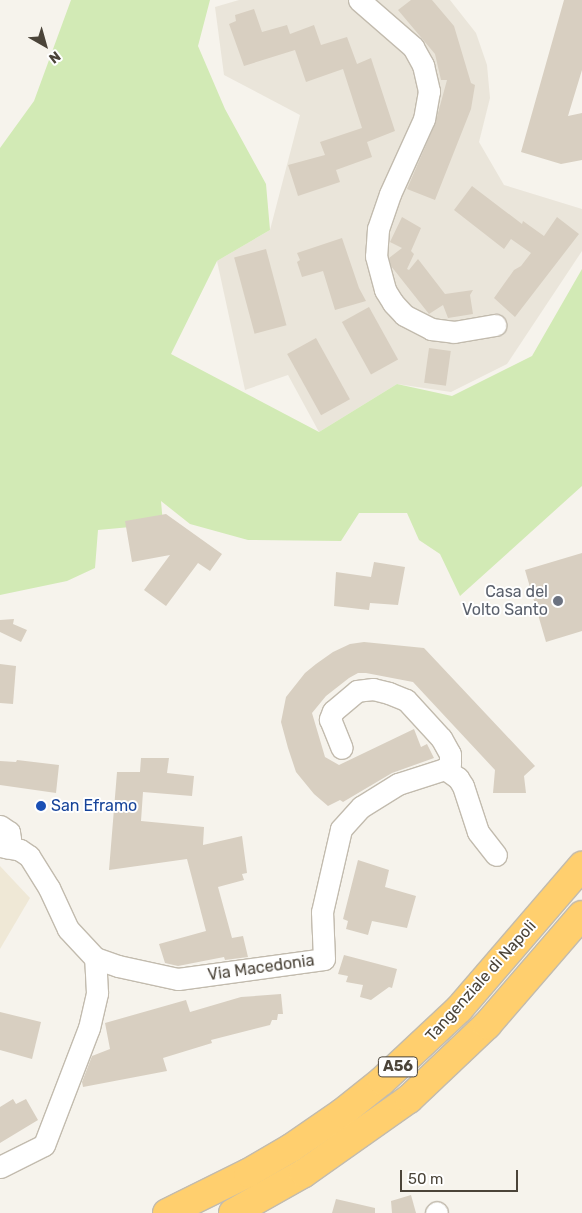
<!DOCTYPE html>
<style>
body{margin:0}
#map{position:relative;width:582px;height:1213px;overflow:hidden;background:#f6f3ec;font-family:Rubik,sans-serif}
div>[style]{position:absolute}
.residential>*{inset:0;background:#eae5da}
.education>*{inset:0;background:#efe8d6}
.green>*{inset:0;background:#d2eab5}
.building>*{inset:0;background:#d8cfc1;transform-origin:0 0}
.roads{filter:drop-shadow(1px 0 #c2bbae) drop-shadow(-1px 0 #c2bbae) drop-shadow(0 1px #c2bbae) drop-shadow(0 -1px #c2bbae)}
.minor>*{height:21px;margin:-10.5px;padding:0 10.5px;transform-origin:10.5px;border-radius:10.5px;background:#fff}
.highway>*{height:28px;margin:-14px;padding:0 14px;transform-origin:14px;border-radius:14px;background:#ffcf6e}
.dots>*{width:14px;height:14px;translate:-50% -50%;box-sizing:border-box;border:2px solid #fff;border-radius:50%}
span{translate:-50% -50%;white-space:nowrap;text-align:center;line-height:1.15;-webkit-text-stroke:4px #fff;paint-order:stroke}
.shield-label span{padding:1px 4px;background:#fff;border:1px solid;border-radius:4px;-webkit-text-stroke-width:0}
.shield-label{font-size:15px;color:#4b4439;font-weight:700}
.worship-label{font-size:16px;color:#5b616d}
.right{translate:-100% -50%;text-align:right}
.transit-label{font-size:16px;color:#164399}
.left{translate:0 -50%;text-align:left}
.street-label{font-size:16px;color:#4b4439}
.north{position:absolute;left:20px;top:20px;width:50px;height:50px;-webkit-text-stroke:4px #fff;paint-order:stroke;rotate:142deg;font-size:14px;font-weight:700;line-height:20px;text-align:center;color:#4b4439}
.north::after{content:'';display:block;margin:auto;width:18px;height:22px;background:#4b4439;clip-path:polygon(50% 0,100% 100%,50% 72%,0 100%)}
.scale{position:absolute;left:400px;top:1170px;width:118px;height:22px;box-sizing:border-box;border:2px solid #4b4439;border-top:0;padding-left:6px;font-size:15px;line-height:18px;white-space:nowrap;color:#4b4439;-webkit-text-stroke:4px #fff;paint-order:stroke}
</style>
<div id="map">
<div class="residential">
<i style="clip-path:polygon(239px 0,450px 0,476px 33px,487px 65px,490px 98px,479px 142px,504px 185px,582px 209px,582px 251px,507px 364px,451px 392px,397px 384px,319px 432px,288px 375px,245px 390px,217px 261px,270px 230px,300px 115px,224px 75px,215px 7px)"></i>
</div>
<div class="education">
<i style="clip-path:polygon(0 866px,30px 898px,0 949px)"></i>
</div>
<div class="green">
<i style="clip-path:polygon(71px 0,210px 0,198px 46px,225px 109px,266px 184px,270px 230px,217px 261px,171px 354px,319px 432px,397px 384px,452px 396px,532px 356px,582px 269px,582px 486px,460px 596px,440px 554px,419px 540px,407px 513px,359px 513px,341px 541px,248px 540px,190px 524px,161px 501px,163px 524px,98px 530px,95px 568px,67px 581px,0 595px,0 148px,34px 101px)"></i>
</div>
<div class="building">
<i style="clip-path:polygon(411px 0,432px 0,454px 26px,471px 83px,475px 85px,471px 109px,435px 200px,407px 189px,435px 124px,447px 80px,441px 80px,435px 54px,398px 10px)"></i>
<i style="clip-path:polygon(564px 0,582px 0,582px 70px,568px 116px,582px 113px,582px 160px,561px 164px,521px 152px)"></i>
<i style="clip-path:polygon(254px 9px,262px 32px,287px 25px,290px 34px,314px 25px,321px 45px,347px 37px,357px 64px,371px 58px,395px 131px,367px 142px,372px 157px,336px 170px,340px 182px,298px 196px,288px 165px,325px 155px,320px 142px,362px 128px,343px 69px,306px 82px,295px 50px,244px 66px,229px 24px,236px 21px,235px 15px)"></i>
<i style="clip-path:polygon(472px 186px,522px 224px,523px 221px,544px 236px,557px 217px,579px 234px,515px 317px,494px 298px,514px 270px,521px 266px,531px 253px,511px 239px,504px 249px,454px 210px)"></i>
<i style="clip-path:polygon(402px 217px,421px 228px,411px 251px,414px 254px,407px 269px,409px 270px,418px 259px,445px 294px,473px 290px,470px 295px,473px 314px,448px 318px,443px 305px,429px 314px,391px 266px,389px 258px,402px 248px,390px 242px)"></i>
<i style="clip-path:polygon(342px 238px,359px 288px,366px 301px,335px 310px,323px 271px,302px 277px,297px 262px,300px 260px,297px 253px)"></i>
<i style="left:266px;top:249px;width:79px;height:33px;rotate:75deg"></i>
<i style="left:369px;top:307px;width:60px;height:31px;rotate:61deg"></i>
<i style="left:316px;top:338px;width:70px;height:33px;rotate:61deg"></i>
<i style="left:429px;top:348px;width:22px;height:35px;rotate:8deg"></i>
<i style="clip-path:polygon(166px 514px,222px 554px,210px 571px,198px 563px,166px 606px,144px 590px,170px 555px,132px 562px,125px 521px)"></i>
<i style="clip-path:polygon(582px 553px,582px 631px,546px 642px,525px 570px)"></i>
<i style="clip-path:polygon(374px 562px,405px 567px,398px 605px,370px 603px,369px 610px,334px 606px,336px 572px,371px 577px)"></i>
<i style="clip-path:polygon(14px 619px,13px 624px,27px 630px,21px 642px,0 632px,0 620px)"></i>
<i style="clip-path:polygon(364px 642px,424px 648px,535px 766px,524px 776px,526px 793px,493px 793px,495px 770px,413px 682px,366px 673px,358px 673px,349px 678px,326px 696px,312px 713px,325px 757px,339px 765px,414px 729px,421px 747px,427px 744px,434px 758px,392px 773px,343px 802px,340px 800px,328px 806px,314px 794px,296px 772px,288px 748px,281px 722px,286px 697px,305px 673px,316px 664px,333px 652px,350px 644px)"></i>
<i style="clip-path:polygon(0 664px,16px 666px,13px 704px,0 703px)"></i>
<i style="clip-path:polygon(141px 758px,169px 758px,167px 773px,194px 776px,192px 796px,143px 792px,141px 821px,204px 827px,203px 845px,242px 836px,247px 873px,242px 874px,244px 880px,218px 887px,232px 938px,243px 936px,248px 957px,225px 960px,224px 957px,178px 966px,165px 963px,159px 944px,206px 931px,187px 859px,109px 870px,117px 772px,140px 772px)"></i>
<i style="clip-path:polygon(17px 760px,59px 765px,56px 793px,0 785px,0 761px,16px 762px)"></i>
<i style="clip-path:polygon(358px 860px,389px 870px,385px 887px,416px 896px,407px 928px,372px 921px,368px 935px,346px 929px,348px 921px,343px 919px)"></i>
<i style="clip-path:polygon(344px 955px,397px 969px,392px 988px,389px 987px,371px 1000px,360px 997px,363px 985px,346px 982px,348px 976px,338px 974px)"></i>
<i style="clip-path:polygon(281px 994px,283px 1014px,278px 1014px,277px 1020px,272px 1020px,270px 1025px,211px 1040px,212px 1043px,163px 1058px,167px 1071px,83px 1087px,82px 1082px,92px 1056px,110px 1049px,105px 1023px,186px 1000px,190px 1012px,241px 997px)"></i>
<i style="clip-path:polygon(0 1012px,41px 1022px,32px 1059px,0 1050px)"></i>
<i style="clip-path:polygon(13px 1099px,16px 1104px,26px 1099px,38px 1120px,0 1143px,0 1107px)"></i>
<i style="clip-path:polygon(411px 1195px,416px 1213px,392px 1213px,391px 1201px)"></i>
<i style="clip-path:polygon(336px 1199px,375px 1208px,375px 1213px,332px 1213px)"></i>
</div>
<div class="roads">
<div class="minor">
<i style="left:359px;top:0;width:72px;rotate:41deg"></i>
<i style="left:413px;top:47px;width:21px;rotate:61deg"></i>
<i style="left:423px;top:65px;width:27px;rotate:77deg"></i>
<i style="left:429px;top:91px;width:28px;rotate:100deg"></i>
<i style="left:424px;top:119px;width:82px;rotate:114.4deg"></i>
<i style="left:390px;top:194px;width:37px;rotate:109deg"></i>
<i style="left:378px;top:229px;width:27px;rotate:94deg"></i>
<i style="left:376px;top:256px;width:35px;rotate:75deg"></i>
<i style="left:385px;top:290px;width:15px;rotate:58deg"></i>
<i style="left:393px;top:303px;width:16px;rotate:47deg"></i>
<i style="left:404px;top:315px;width:30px;rotate:27deg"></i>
<i style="left:431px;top:329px;width:23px;rotate:7deg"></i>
<i style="left:454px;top:332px;width:42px;rotate:-9.7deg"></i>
<i style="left:445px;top:769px;width:16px;rotate:35deg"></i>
<i style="left:458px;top:778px;width:9px;rotate:58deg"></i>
<i style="left:463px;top:786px;width:48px;rotate:71.9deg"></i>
<i style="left:478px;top:832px;width:29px;rotate:52deg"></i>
<i style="left:0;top:826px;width:11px;rotate:34deg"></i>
<i style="left:9px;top:832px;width:7px;rotate:82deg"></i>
<i style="left:10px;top:839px;width:9px;rotate:111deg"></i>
<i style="left:0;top:846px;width:20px;rotate:11deg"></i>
<i style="left:20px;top:850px;width:11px;rotate:34deg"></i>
<i style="left:29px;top:856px;width:38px;rotate:58deg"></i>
<i style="left:49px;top:888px;width:45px;rotate:65.1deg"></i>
<i style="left:68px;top:929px;width:40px;rotate:47deg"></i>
<i style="left:95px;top:958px;width:24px;rotate:19deg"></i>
<i style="left:118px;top:966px;width:61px;rotate:12.2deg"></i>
<i style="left:178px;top:979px;width:147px;rotate:-7.8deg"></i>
<i style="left:324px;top:959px;width:47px;rotate:-92.4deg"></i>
<i style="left:322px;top:912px;width:85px;rotate:-77.1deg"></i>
<i style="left:341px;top:829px;width:30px;rotate:-48deg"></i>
<i style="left:361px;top:807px;width:44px;rotate:-31.9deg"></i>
<i style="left:398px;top:784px;width:49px;rotate:-17.7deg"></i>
<i style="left:445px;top:769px;width:8px;rotate:-50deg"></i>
<i style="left:450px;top:763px;width:9px;rotate:-90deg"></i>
<i style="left:450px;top:754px;width:18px;rotate:-119deg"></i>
<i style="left:441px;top:738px;width:52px;rotate:-132.6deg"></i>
<i style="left:406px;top:700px;width:18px;rotate:-158deg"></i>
<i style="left:389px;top:693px;width:16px;rotate:-166deg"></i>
<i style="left:373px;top:689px;width:16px;rotate:173deg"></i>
<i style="left:357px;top:691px;width:31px;rotate:140deg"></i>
<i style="left:333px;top:711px;width:9px;rotate:111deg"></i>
<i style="left:330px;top:719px;width:31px;rotate:68deg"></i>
<i style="left:0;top:1167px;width:49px;rotate:-26.6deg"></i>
<i style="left:44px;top:1145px;width:125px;rotate:-69deg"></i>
<i style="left:89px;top:1028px;width:36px;rotate:-77deg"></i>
<i style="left:97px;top:993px;width:35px;rotate:-93deg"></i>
<i style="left:436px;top:1213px;width:1px;rotate:-45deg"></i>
</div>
<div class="highway">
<i style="left:167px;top:1213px;width:90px;rotate:-26.3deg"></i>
<i style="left:248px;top:1173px;width:50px;rotate:-30.2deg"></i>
<i style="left:291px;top:1148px;width:62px;rotate:-34.5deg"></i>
<i style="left:342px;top:1113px;width:51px;rotate:-38.7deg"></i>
<i style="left:382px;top:1081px;width:105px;rotate:-43.1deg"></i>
<i style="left:459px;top:1009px;width:189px;rotate:-49.3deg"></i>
<i style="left:233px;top:1213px;width:81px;rotate:-29.4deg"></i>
<i style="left:304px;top:1173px;width:128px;rotate:-35.2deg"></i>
<i style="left:409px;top:1099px;width:108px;rotate:-43.5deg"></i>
<i style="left:487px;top:1025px;width:145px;rotate:-49.2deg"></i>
</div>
</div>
<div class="dots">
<i style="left:558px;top:601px;background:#6b7280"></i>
<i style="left:41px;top:806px;background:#1a4fb4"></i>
</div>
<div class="shield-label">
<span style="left:398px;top:1067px">A56</span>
</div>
<div class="worship-label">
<span class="right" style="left:548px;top:601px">Casa del<br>Volto Santo</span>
</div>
<div class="transit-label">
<span class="left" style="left:51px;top:806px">San Eframo</span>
</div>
<div class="street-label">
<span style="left:261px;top:968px;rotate:-8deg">Via Macedonia</span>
<span style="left:481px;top:981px;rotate:-48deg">Tangenziale di Napoli</span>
</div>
<div class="north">N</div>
<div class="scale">50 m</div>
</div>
